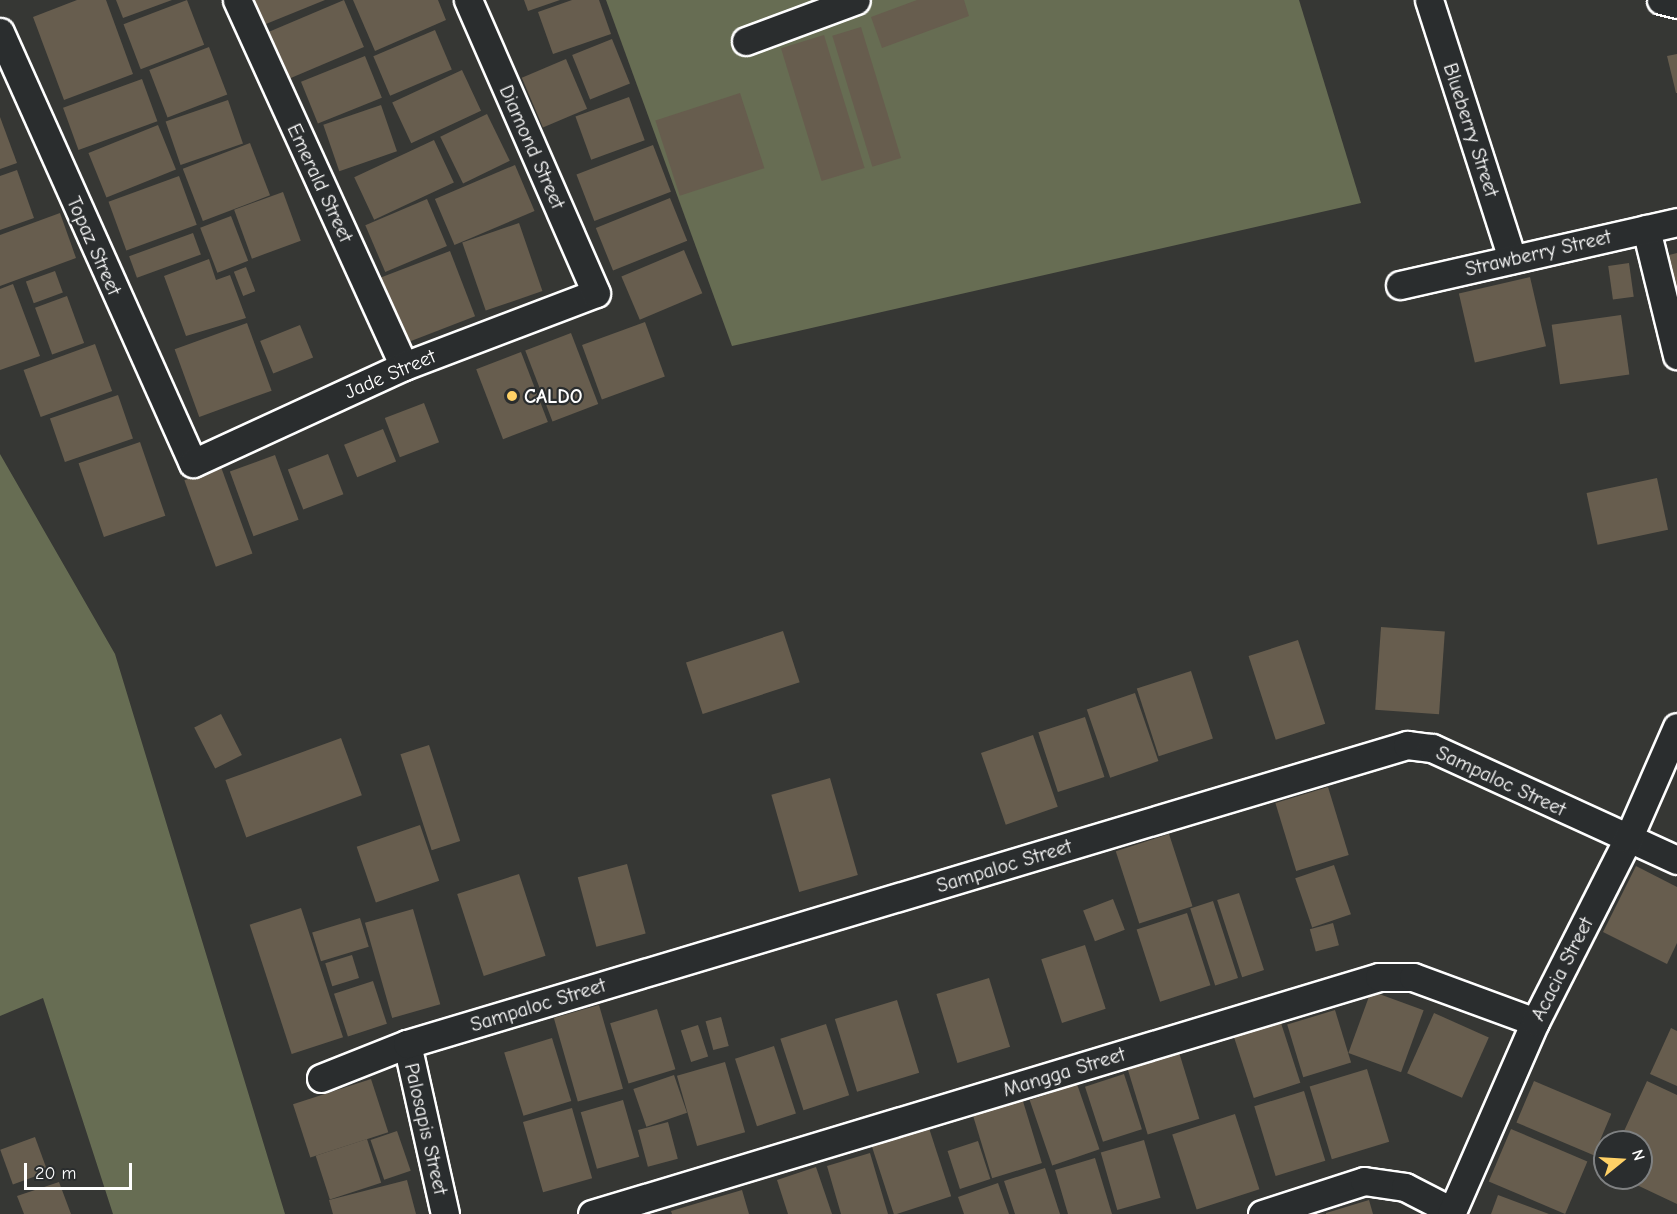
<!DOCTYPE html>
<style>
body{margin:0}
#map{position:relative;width:1677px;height:1214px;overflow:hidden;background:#363734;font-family:"Comic Neue",sans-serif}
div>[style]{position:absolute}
.green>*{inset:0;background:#676d53}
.building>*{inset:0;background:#675d4e;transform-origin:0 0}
.roads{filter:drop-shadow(2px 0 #fff) drop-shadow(-2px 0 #fff) drop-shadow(0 2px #fff) drop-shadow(0 -2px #fff)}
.minor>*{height:27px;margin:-13.5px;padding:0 13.5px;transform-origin:13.5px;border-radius:13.5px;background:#2a2d2e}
.dots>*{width:16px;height:16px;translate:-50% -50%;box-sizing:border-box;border:3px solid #2a2d2e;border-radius:50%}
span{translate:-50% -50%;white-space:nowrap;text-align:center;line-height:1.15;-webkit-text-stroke:4.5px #2a2d2e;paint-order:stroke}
.street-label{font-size:20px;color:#fff}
.poi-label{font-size:20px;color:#fff;font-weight:700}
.left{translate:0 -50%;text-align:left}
.north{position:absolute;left:1593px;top:1130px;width:60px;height:60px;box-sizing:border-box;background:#2a2d2e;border:2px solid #7f8182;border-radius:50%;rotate:72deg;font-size:16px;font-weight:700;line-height:24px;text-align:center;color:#fff}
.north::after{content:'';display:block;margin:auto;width:21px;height:27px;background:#ffd166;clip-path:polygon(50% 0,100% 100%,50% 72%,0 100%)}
.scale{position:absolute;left:24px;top:1163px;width:108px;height:27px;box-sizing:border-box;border:3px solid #fff;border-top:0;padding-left:8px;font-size:18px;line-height:21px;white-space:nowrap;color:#fff;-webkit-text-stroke:4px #2a2d2e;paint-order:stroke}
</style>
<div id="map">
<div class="green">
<i style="clip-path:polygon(606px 0,1299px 0,1361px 203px,732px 346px)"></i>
<i style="clip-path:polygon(0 454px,115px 654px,285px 1214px,113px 1214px,43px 998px,0 1016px)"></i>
</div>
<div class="building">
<i style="clip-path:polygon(77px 0,106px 0,133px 74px,64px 100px,33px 17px)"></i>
<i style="clip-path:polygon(116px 0,172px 0,123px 18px)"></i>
<i style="left:187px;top:0;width:48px;height:68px;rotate:69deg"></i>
<i style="clip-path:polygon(251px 0,325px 0,261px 26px)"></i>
<i style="left:344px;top:0;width:51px;height:82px;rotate:67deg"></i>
<i style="clip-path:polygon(353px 0,438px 0,446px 20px,375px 51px)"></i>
<i style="clip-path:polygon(524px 0,560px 0,528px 11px)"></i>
<i style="clip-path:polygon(572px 0,599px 0,611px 34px,553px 54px,538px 12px)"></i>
<i style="clip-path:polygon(917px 0,964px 0,969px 16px,882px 48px,871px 17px)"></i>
<i style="left:861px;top:27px;width:137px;height:30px;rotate:73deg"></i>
<i style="left:435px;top:30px;width:43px;height:67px;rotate:67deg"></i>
<i style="left:824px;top:35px;width:139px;height:45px;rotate:73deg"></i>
<i style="left:612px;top:39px;width:48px;height:43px;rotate:68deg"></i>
<i style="left:209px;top:47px;width:51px;height:64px;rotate:69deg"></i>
<i style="clip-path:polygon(1677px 54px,1677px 93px,1676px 93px,1667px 56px)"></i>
<i style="left:365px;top:56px;width:45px;height:69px;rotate:68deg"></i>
<i style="left:566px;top:59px;width:54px;height:48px;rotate:67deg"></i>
<i style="left:462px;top:70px;width:45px;height:77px;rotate:65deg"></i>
<i style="left:142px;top:79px;width:45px;height:84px;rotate:70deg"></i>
<i style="left:740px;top:93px;width:79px;height:89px;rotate:72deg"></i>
<i style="left:629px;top:97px;width:46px;height:57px;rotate:70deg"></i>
<i style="left:228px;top:100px;width:46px;height:66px;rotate:71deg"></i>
<i style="left:381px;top:105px;width:49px;height:61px;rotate:71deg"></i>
<i style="left:487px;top:114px;width:52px;height:52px;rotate:64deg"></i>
<i style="clip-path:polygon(0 117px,17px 163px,0 169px)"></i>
<i style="left:158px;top:125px;width:48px;height:75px;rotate:68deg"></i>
<i style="left:434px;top:140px;width:47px;height:88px;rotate:65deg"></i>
<i style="left:250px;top:143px;width:56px;height:72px;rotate:69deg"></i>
<i style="left:653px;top:145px;width:50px;height:82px;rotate:69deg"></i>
<i style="left:515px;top:165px;width:50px;height:87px;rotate:67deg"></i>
<i style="clip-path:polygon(17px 170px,34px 218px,0 230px,0 176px)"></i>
<i style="left:179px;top:176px;width:52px;height:75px;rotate:70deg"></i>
<i style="left:283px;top:192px;width:52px;height:52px;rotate:70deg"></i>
<i style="left:670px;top:198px;width:46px;height:80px;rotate:68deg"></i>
<i style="left:427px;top:199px;width:51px;height:67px;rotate:67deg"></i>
<i style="clip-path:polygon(60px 213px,76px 258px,0 286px,0 235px)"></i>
<i style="left:231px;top:216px;width:48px;height:33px;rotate:69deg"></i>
<i style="left:519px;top:223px;width:72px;height:60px;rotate:71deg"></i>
<i style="left:193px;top:233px;width:23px;height:68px;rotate:70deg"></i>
<i style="left:684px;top:250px;width:47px;height:68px;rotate:67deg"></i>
<i style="left:450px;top:251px;width:70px;height:79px;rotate:69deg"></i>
<i style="clip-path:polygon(1677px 253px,1677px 315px,1661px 257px)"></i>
<i style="clip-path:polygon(209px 259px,216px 280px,230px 275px,246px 318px,186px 336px,164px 276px)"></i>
<i style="left:1629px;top:263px;width:34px;height:21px;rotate:82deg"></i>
<i style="left:246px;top:267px;width:26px;height:13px;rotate:69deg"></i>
<i style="left:55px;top:271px;width:23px;height:31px;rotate:70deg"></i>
<i style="left:1530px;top:277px;width:71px;height:73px;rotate:77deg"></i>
<i style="clip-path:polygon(13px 284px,40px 356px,0 370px,0 289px)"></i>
<i style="left:67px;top:296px;width:50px;height:34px;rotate:70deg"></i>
<i style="left:1621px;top:315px;width:60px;height:70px;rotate:82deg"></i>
<i style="left:645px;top:322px;width:58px;height:67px;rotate:70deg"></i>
<i style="left:247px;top:323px;width:72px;height:77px;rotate:70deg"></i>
<i style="left:300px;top:325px;width:35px;height:43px;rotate:68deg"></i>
<i style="left:571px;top:333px;width:76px;height:49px;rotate:69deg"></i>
<i style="left:95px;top:344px;width:50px;height:76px;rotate:70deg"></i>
<i style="left:521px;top:352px;width:75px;height:48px;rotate:69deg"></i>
<i style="left:118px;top:395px;width:46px;height:72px;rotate:71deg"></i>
<i style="left:424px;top:403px;width:42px;height:42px;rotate:69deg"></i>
<i style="left:383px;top:429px;width:35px;height:42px;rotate:68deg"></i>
<i style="left:140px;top:442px;width:78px;height:65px;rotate:71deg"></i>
<i style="left:328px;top:454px;width:43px;height:43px;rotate:69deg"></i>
<i style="left:275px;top:455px;width:69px;height:48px;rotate:70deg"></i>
<i style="left:221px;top:467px;width:92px;height:39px;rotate:70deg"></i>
<i style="left:1657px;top:478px;width:53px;height:72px;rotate:78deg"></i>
<i style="left:1381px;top:627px;width:64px;height:83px;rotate:4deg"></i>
<i style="left:783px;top:631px;width:54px;height:102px;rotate:72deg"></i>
<i style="left:1298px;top:640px;width:88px;height:52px;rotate:72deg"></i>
<i style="left:1191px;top:671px;width:71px;height:57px;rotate:72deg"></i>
<i style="left:1135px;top:693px;width:72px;height:51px;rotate:71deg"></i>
<i style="left:221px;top:714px;width:46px;height:30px;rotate:63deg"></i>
<i style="left:1085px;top:717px;width:63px;height:49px;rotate:72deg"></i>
<i style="left:1033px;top:735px;width:76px;height:55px;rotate:71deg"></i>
<i style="left:341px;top:738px;width:61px;height:123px;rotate:70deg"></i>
<i style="left:429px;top:745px;width:101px;height:30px;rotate:72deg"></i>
<i style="left:830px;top:778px;width:101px;height:61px;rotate:74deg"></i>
<i style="left:1328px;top:787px;width:71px;height:55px;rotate:73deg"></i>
<i style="left:420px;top:825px;width:59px;height:67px;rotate:71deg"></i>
<i style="left:1169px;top:834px;width:76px;height:56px;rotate:72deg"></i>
<i style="left:627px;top:864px;width:72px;height:51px;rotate:75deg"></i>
<i style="left:1334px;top:865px;width:52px;height:41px;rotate:71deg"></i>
<i style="clip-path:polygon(1636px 866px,1677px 887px,1677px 943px,1667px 964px,1603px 932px)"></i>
<i style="left:519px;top:874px;width:86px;height:65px;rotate:72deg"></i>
<i style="left:1239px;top:893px;width:81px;height:23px;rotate:72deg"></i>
<i style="left:1113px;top:899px;width:33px;height:32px;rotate:69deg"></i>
<i style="left:1213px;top:901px;width:81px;height:24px;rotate:72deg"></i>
<i style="left:301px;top:908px;width:136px;height:54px;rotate:72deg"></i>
<i style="left:413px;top:909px;width:99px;height:50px;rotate:74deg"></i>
<i style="left:1187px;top:913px;width:76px;height:53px;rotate:72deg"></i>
<i style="left:360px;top:918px;width:30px;height:50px;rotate:73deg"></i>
<i style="left:1333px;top:923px;width:23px;height:24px;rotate:75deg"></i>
<i style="left:1085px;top:945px;width:67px;height:46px;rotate:72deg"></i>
<i style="left:352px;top:955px;width:24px;height:28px;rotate:73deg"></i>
<i style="left:989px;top:978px;width:72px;height:55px;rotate:73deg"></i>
<i style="left:373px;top:981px;width:45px;height:41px;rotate:72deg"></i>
<i style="left:1371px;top:991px;width:56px;height:66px;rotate:20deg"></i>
<i style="left:897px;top:1000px;width:76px;height:65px;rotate:73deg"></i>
<i style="left:599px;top:1005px;width:87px;height:47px;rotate:74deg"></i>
<i style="left:657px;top:1009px;width:63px;height:49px;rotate:73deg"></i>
<i style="left:1335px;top:1010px;width:55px;height:50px;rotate:73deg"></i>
<i style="left:1434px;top:1013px;width:60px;height:66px;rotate:24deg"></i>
<i style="left:721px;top:1017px;width:30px;height:16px;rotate:75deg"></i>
<i style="left:1280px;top:1020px;width:66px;height:49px;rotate:72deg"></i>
<i style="left:826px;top:1024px;width:75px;height:48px;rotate:72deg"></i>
<i style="left:698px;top:1025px;width:33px;height:18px;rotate:72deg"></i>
<i style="clip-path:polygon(1671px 1028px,1677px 1031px,1677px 1086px,1650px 1074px)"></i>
<i style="left:552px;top:1038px;width:66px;height:50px;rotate:73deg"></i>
<i style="left:774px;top:1046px;width:71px;height:41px;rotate:72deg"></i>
<i style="left:1178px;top:1049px;width:73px;height:54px;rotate:73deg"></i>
<i style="left:725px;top:1062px;width:73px;height:50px;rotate:74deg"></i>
<i style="left:1367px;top:1069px;width:76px;height:60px;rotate:73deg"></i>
<i style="left:1124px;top:1074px;width:58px;height:41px;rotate:72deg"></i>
<i style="left:674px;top:1075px;width:40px;height:43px;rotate:71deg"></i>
<i style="left:371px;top:1079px;width:56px;height:82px;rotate:72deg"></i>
<i style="left:1534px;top:1081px;width:84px;height:45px;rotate:23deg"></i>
<i style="clip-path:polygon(1647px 1081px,1677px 1095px,1677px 1204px,1622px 1178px,1641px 1178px,1641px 1142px,1619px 1142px)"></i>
<i style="left:1077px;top:1084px;width:69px;height:50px;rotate:71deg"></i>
<i style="left:1304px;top:1091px;width:73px;height:52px;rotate:73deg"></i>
<i style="left:1022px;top:1098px;width:68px;height:52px;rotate:73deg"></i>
<i style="left:623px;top:1100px;width:59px;height:44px;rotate:74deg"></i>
<i style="left:572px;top:1108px;width:73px;height:51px;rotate:74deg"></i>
<i style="left:1235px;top:1114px;width:79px;height:66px;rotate:72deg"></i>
<i style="left:668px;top:1122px;width:38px;height:31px;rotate:75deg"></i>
<i style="left:928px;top:1125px;width:75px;height:60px;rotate:72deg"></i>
<i style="left:1511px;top:1129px;width:83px;height:57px;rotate:23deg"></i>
<i style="left:397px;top:1131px;width:42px;height:28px;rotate:71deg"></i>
<i style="left:35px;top:1137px;width:37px;height:37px;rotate:70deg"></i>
<i style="left:367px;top:1139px;width:46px;height:54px;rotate:72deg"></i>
<i style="left:1144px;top:1140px;width:60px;height:45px;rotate:74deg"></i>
<i style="left:978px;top:1141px;width:40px;height:32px;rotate:72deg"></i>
<i style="clip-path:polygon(870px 1153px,888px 1214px,841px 1214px,827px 1166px)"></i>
<i style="clip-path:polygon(1095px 1158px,1112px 1214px,1068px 1214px,1055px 1170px)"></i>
<i style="clip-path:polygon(816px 1167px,832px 1214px,788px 1214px,777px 1180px)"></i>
<i style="clip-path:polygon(1045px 1168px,1060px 1214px,1015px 1214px,1004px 1181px)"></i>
<i style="clip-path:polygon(407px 1180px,416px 1214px,333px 1214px,329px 1200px)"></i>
<i style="clip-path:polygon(59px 1182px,71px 1214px,24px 1214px,17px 1196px)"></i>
<i style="clip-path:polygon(998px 1183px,1009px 1214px,964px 1214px,958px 1197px)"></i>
<i style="clip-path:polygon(742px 1190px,749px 1214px,672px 1214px,671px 1211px)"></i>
<i style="clip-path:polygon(1498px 1195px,1549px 1214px,1491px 1214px)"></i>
<i style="clip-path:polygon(1369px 1200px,1373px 1214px,1326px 1214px,1326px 1213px)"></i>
</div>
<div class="roads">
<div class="minor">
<i style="left:237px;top:0;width:402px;rotate:65.5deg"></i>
<i style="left:1429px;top:0;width:272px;rotate:72.2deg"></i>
<i style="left:1661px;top:0;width:16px;rotate:14deg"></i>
<i style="left:0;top:32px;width:472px;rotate:65.9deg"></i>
<i style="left:193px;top:463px;width:232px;rotate:-24.7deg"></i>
<i style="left:404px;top:366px;width:205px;rotate:-20.8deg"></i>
<i style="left:596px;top:293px;width:320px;rotate:-113.6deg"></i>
<i style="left:746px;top:41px;width:117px;rotate:-20.4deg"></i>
<i style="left:1646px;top:229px;width:130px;rotate:76.2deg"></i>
<i style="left:1400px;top:285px;width:284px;rotate:-12.8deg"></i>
<i style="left:407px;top:1044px;width:174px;rotate:77.4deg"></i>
<i style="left:321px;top:1078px;width:92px;rotate:-21.6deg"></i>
<i style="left:407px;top:1044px;width:1044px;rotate:-16.65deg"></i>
<i style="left:1407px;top:745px;width:25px;rotate:7deg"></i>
<i style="left:1432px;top:748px;width:269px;rotate:24.6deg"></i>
<i style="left:592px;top:1214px;width:822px;rotate:-16.76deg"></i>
<i style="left:1379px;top:977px;width:34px"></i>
<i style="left:1413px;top:977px;width:130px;rotate:20.2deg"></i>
<i style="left:1262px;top:1214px;width:107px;rotate:-17.9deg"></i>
<i style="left:1364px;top:1181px;width:41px;rotate:8.3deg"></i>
<i style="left:1405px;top:1187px;width:53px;rotate:27.1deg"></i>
<i style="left:1451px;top:1214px;width:210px;rotate:-66.4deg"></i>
<i style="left:1535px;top:1022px;width:205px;rotate:-63.1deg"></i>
<i style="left:1628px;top:839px;width:122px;rotate:-66.4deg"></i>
</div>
</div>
<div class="dots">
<i style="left:512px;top:396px;background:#ffd166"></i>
</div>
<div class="street-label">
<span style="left:1471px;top:130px;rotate:72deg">Blueberry Street</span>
<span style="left:532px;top:147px;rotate:66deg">Diamond Street</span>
<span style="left:320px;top:183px;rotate:65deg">Emerald Street</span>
<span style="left:94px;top:246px;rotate:66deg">Topaz Street</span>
<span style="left:1538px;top:253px;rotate:-13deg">Strawberry Street</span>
<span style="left:390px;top:374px;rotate:-23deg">Jade Street</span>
<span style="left:1501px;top:781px;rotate:25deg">Sampaloc Street</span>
<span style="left:1004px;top:866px;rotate:-17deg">Sampaloc Street</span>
<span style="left:1562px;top:969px;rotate:-63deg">Acacia Street</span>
<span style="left:538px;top:1005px;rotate:-17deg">Sampaloc Street</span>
<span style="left:1064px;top:1072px;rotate:-17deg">Mangga Street</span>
<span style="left:426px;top:1129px;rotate:77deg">Palosapis Street</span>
</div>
<div class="poi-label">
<span class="left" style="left:524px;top:396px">CALDO</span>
</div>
<div class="north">N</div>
<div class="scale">20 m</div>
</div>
